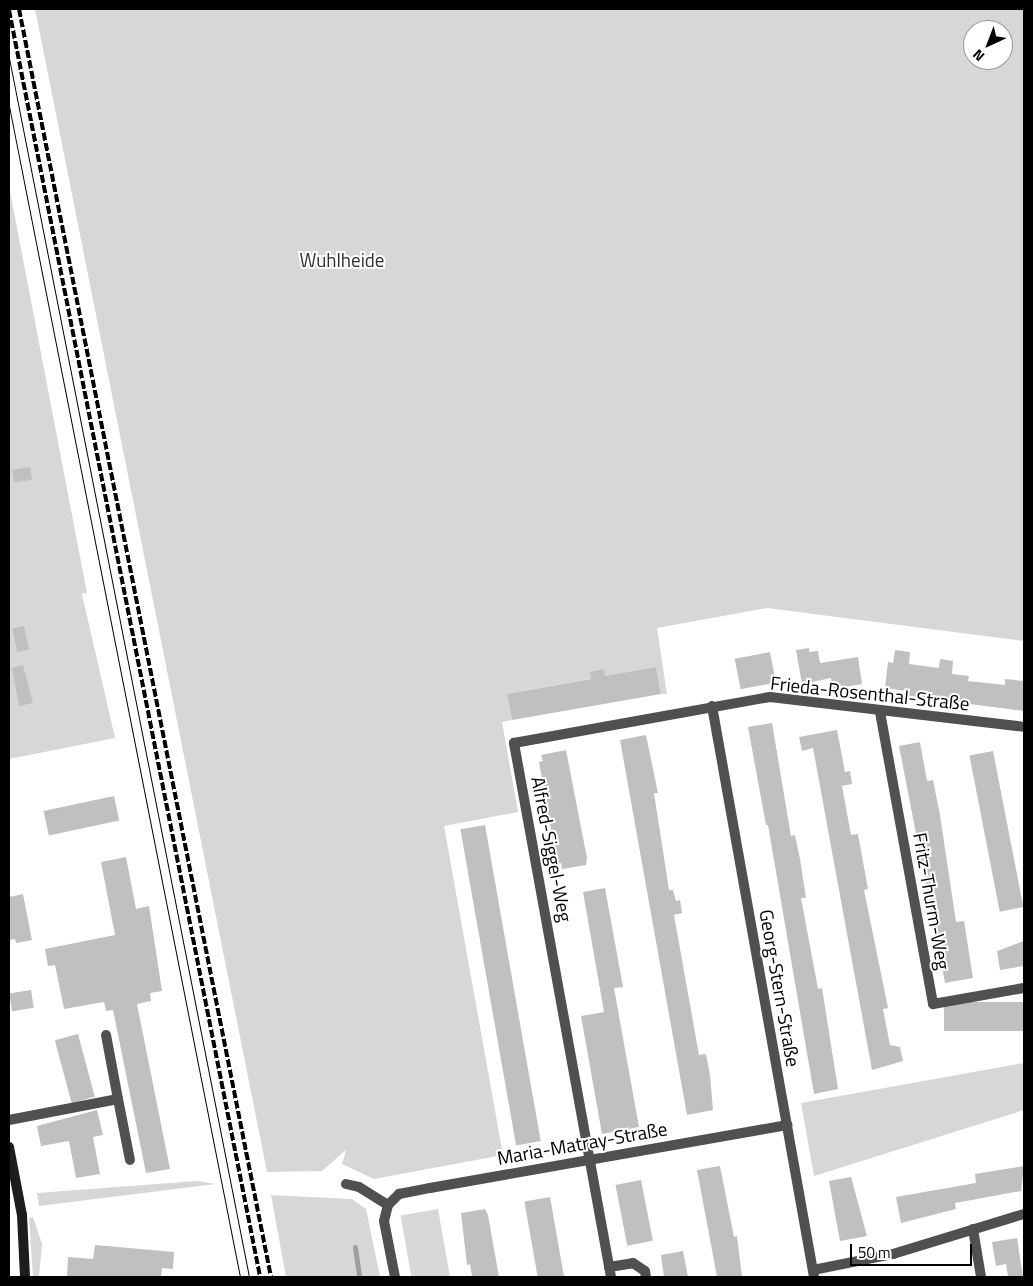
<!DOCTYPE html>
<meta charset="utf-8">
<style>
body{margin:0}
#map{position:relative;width:1033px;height:1286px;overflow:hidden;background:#fff;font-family:"Titillium Web",sans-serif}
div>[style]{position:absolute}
.green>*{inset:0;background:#d7d7d7;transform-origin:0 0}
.stream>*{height:5px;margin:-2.5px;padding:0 2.5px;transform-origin:2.5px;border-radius:2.5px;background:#9e9e9e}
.building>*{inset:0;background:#c0c0c0;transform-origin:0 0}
.street>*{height:10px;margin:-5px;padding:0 5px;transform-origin:5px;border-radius:5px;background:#505050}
.secondary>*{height:10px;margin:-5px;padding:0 5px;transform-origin:5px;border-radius:5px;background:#1d1d1d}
.tram>*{height:1px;margin:-0.5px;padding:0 0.5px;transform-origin:0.5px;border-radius:0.5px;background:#000}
.rail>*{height:4px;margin-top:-2px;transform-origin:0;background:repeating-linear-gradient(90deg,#000 0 8px,transparent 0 10.5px)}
span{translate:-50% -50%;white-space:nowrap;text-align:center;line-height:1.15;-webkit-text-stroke:4px #fff;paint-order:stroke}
.park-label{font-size:19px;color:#2e2e2e}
.street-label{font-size:19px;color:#000}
.frame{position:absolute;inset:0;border:10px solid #000;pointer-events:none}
.north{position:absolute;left:963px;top:20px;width:50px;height:50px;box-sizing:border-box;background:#fff;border:1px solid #999;border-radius:50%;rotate:223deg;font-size:14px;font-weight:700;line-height:20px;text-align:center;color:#000}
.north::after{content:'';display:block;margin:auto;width:18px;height:22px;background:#000;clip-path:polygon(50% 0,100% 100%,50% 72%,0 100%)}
.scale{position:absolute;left:850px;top:1244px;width:122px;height:22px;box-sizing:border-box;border:2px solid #000;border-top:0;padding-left:6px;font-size:15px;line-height:18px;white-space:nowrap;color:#000;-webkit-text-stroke:4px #fff;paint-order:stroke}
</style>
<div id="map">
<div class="green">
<i style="clip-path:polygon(evenodd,35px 9px,1024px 9px,1024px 641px,767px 608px,657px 628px,667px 694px,661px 694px,656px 667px,507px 694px,512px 720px,502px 722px,518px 812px,444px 826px,503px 1155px,374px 1179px,342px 1164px,346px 1150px,322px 1171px,267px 1172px,35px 9px,973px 30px,1003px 30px,1003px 60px,973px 60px,973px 30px)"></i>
<i style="clip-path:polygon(9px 186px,87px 593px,82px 594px,115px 738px,9px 759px)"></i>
<i style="clip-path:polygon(1024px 1063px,1024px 1110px,814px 1176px,801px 1103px)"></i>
<i style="clip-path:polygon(197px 1181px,216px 1184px,39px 1206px,37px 1193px)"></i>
<i style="clip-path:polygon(271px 1195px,352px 1199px,366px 1209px,380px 1277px,286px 1277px)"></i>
<i style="left:438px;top:1209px;width:69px;height:38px;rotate:80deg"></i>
<i style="clip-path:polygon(33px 1217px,42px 1244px,39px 1277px,33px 1277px,29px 1218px)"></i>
</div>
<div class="stream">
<i style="left:355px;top:1247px;width:30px;rotate:82deg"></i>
</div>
<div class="building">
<i style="left:30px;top:467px;width:13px;height:18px;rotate:81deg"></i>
<i style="left:24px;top:626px;width:24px;height:12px;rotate:78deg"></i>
<i style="clip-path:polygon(809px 648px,809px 652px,818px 651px,820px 663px,858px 657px,862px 684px,833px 689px,831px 678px,802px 684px,796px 650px)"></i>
<i style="clip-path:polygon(895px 650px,910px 652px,909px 664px,939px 668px,940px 659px,953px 661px,952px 674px,969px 676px,968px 681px,1005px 685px,1005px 679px,1024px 681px,1024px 711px,908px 696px,908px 691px,885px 688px,888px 662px,893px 663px)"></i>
<i style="left:770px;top:652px;width:31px;height:36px;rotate:79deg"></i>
<i style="clip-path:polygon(23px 665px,33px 703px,19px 706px,12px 668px)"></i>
<i style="clip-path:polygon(656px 667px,661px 694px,512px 720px,507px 694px,591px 679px,590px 672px,604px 669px,605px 676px)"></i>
<i style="clip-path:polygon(772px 723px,791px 836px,795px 835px,800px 859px,806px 898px,801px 898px,818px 989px,822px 988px,838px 1089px,814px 1094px,768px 825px,766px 825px,748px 727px)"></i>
<i style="clip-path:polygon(837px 730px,845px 772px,850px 771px,852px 784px,842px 786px,851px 835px,858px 834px,868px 889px,864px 890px,888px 1008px,883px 1009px,890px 1045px,900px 1047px,903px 1061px,872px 1070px,813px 748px,802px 751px,799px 737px)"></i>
<i style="clip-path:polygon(646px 735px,658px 793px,654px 793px,669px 890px,673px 890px,676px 901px,680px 900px,682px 913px,674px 915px,699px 1055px,706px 1054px,710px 1075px,713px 1110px,687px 1115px,620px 740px)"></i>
<i style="clip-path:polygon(920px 742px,927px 781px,933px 780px,940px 815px,956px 922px,964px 921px,973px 978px,945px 983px,899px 746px)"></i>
<i style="clip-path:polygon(566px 750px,587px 858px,586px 865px,562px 869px,561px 863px,557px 864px,539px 762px,543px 761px,541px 755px)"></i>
<i style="left:993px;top:751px;width:159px;height:24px;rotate:79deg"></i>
<i style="left:114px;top:796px;width:25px;height:72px;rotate:78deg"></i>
<i style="left:485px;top:825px;width:321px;height:25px;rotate:80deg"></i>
<i style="clip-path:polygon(126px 857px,136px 909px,149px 906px,162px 991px,150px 993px,151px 1001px,137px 1004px,170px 1169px,146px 1173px,113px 1010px,106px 1011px,104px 1002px,64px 1009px,55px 965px,48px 966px,45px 949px,115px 935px,101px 862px)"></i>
<i style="clip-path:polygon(605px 888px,623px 987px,614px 988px,639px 1127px,602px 1134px,581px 1016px,604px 1012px,583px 892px)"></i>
<i style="clip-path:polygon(23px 894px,32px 940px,16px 943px,15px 939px,9px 940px,9px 897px)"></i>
<i style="clip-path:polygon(1024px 941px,1024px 966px,1000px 970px,997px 951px)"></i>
<i style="left:31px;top:990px;width:18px;height:22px;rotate:81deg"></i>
<i style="left:1024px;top:1002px;width:29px;height:80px;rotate:90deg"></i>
<i style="left:78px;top:1034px;width:65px;height:24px;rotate:75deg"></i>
<i style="clip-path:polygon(97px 1110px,103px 1135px,93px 1137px,100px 1174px,76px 1178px,69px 1141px,41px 1146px,37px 1126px)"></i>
<i style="clip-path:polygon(720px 1166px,734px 1237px,737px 1236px,742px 1277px,717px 1277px,697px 1170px)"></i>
<i style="clip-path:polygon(1024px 1166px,1021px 1191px,955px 1203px,956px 1209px,901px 1223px,896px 1197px,976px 1183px,975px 1174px)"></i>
<i style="clip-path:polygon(851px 1177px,867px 1236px,840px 1241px,829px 1181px)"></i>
<i style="left:641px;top:1180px;width:62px;height:26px;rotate:79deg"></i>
<i style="left:550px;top:1197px;width:81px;height:26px;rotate:80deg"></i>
<i style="clip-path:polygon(485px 1209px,488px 1215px,499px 1277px,472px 1277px,470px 1264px,467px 1265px,461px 1213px)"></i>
<i style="clip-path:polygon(1017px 1238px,1023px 1277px,1008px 1277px,1006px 1264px,996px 1266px,992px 1242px)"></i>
<i style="clip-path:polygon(95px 1245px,174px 1252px,173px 1269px,162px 1268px,161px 1277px,67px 1277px,68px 1257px,93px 1259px)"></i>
<i style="clip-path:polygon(683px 1251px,688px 1277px,664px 1277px,661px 1255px)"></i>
</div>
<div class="street">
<i style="left:712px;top:706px;width:580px;rotate:79.87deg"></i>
<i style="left:880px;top:712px;width:297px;rotate:79.7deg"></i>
<i style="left:933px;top:1004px;width:92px;rotate:-10deg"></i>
<i style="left:106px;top:1035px;width:65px;rotate:79.4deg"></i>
<i style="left:9px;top:1120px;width:111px;rotate:-10.9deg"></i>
<i style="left:118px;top:1099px;width:62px;rotate:78.9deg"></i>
<i style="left:346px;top:1184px;width:13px;rotate:13deg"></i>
<i style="left:359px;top:1187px;width:34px;rotate:32deg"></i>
<i style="left:388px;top:1205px;width:16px;rotate:104deg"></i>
<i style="left:384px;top:1221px;width:57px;rotate:78.9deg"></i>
<i style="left:388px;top:1205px;width:16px;rotate:-45deg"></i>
<i style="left:399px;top:1194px;width:32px;rotate:-11deg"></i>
<i style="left:430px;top:1188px;width:363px;rotate:-10deg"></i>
<i style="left:973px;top:1229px;width:49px;rotate:80.5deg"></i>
<i style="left:609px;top:1267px;width:24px;rotate:-9deg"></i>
<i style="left:633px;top:1263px;width:14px;rotate:34deg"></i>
<i style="left:645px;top:1271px;width:6px;rotate:81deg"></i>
<i style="left:813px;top:1270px;width:82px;rotate:-11.3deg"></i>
<i style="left:893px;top:1254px;width:137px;rotate:-17deg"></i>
<i style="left:611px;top:1277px;width:543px;rotate:-100.3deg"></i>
<i style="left:514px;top:743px;width:260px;rotate:-10.2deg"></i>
<i style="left:770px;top:697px;width:256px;rotate:6.7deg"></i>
</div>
<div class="secondary">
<i style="left:9px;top:1147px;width:69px;rotate:79.2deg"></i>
<i style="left:22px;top:1215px;width:62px;rotate:87.2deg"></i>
</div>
<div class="tram">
<i style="left:9px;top:58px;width:1242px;rotate:78.86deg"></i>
<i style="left:9px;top:106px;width:1194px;rotate:78.84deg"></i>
</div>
<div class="rail">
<i style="left:19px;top:9px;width:1293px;rotate:78.76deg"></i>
<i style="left:9px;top:10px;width:1292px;rotate:78.79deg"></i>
</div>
<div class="park-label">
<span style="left:342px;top:260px">Wuhlheide</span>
</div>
<div class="street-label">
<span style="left:870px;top:693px;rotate:6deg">Frieda-Rosenthal-Straße</span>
<span style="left:552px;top:849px;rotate:79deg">Alfred-Siggel-Weg</span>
<span style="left:932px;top:901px;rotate:80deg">Fritz-Thurm-Weg</span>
<span style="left:780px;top:988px;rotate:80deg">Georg-Stern-Straße</span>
<span style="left:582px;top:1143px;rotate:-10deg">Maria-Matray-Straße</span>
</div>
<div class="frame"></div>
<div class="north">N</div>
<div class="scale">50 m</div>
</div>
